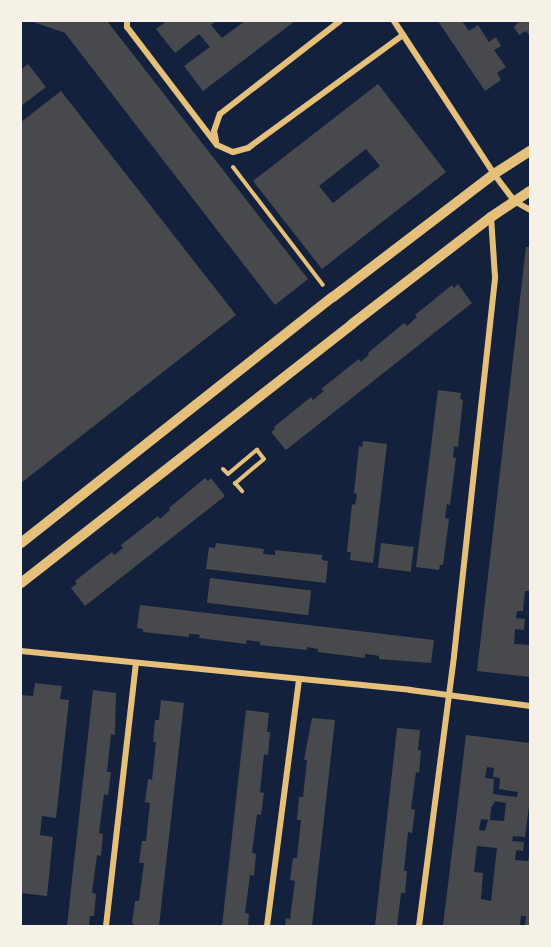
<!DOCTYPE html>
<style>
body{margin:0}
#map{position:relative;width:551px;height:947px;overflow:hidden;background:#14213d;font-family:Ubuntu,sans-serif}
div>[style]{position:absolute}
.building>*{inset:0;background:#48494c;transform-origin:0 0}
.path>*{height:4px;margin:-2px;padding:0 2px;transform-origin:2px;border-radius:2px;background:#e5c07b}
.minor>*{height:6px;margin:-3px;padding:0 3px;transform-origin:3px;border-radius:3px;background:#e5c07b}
.tertiary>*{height:10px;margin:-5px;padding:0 5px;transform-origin:5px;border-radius:5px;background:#e5c07b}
span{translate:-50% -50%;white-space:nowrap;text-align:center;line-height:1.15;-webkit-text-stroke:5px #f6f1e7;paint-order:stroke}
.frame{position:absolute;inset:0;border:22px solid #f6f1e7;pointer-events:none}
</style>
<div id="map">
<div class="building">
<i style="clip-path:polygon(31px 21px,107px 21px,308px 279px,275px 305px,65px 33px)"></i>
<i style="clip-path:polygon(167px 21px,216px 21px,211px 25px,222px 38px,245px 21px,295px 21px,203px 91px,184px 66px,210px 47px,199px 34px,175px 53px,156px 29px)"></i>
<i style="clip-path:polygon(438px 21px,462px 21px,469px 31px,478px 25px,489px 42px,496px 37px,501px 46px,494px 50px,506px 67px,497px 73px,501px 80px,485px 91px)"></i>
<i style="clip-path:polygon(520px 21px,530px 21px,530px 37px,526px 31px,519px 35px,514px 27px)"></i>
<i style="clip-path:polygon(28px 64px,46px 87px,21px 106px,21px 70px)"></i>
<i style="clip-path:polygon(evenodd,378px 84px,446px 172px,322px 269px,253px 181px,378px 84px,366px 149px,380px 166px,333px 203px,319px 186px,366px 149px)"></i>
<i style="clip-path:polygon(61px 91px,236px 315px,21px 483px,21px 122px)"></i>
<i style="clip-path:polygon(526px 247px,530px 247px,530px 591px,525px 591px,523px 611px,517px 611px,516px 618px,525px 619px,524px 630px,515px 629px,514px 644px,530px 645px,530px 677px,477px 671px)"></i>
<i style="clip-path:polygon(458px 284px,472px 303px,286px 450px,271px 432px,275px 429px,274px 427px,311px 397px,313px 400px,324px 391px,321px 389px,359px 359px,361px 362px,364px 359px,369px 355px,368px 353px,404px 323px,407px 326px,417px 317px,415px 315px,452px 285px,454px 288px)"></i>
<i style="clip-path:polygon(438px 390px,461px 393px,460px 399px,463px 400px,458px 447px,454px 446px,453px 458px,456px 458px,450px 505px,447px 504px,446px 510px,445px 518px,449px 519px,443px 565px,440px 565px,439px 570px,416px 567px)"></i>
<i style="clip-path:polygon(363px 441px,387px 444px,373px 563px,350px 560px,351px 552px,347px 552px,352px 504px,355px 505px,356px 500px,357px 494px,354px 493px,359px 446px,362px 447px)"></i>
<i style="clip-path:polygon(205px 478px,208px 481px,211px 478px,225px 496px,85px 606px,71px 588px,77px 584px,75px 581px,112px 552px,114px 555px,118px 552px,123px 548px,121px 545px,158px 516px,160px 519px,170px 510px,169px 508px)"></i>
<i style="clip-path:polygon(216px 543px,264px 549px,263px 554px,275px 555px,275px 550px,322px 555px,322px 560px,328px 561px,326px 583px,206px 569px,209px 547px,215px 548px)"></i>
<i style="left:381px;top:543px;width:33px;height:25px;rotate:7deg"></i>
<i style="left:210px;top:578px;width:102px;height:25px;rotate:7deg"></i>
<i style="clip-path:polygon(140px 605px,434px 640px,431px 663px,379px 659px,379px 656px,374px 655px,365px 654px,365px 658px,318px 652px,318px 649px,307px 647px,307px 650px,260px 645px,260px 642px,247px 640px,246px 644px,199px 638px,200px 635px,195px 634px,189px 634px,189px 637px,143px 632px,143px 629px,137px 628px)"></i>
<i style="clip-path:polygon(35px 683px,62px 686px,60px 699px,69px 700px,56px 818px,42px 816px,40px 835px,53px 837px,47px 896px,21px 893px,21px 695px,33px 696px)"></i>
<i style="clip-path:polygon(93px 690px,116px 693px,115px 735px,111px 734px,107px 772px,111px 772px,108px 795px,104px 794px,99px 833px,103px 834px,101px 856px,97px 855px,92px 893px,96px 894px,94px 916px,90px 916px,89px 926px,67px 926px)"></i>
<i style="clip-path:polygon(161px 700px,184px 703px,159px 926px,136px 926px,132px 923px,135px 901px,139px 901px,144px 863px,139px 863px,142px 841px,146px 841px,150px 803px,145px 802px,148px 779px,152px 780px,156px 742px,153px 742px,155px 720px,159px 720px)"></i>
<i style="clip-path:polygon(246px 710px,269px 713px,267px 732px,270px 732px,268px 755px,264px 754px,260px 792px,264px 793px,261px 815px,257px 814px,252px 853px,256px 854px,254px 876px,250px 875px,245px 913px,249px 914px,248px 926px,222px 926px)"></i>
<i style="clip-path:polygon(312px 718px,335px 720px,312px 926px,285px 926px,286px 918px,290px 919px,295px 881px,290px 880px,293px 858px,297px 858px,301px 820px,297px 820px,299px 797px,303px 797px,307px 760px,304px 760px)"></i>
<i style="clip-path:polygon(397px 728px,420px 730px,418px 750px,421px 750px,419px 773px,416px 772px,411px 809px,415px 810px,412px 833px,408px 832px,404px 871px,407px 871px,405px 893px,401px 893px,397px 926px,375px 926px)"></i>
<i style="clip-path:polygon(evenodd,466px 735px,530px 743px,530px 798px,525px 837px,513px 836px,512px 841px,524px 842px,523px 851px,516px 850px,515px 860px,528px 861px,530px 853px,530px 926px,525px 926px,526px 916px,521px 916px,520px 926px,443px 926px,466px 735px,487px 767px,494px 768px,493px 777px,500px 778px,499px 789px,518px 792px,517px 797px,493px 794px,494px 779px,485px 778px,487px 767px,466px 735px,495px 801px,506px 803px,504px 821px,488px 820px,485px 831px,479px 830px,481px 819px,490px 820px,491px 808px,495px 801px,466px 735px,477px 846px,497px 848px,491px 901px,481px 899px,483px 873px,474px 872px,477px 846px)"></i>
</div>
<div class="path">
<i style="left:233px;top:167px;width:148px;rotate:52.7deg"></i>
<i style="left:223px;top:469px;width:7px;rotate:45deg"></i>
<i style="left:228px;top:474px;width:38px;rotate:-40deg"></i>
<i style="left:257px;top:450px;width:11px;rotate:52deg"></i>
<i style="left:264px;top:459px;width:38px;rotate:140deg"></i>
<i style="left:235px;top:483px;width:11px;rotate:49deg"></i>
</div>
<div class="minor">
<i style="left:127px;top:21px;width:6px;rotate:90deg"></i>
<i style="left:127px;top:27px;width:148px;rotate:52.7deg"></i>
<i style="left:217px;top:145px;width:17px;rotate:24deg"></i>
<i style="left:233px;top:152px;width:16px;rotate:-15deg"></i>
<i style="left:248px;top:148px;width:192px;rotate:-36.1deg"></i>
<i style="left:394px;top:21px;width:183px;rotate:56.8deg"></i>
<i style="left:494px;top:174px;width:34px;rotate:53deg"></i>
<i style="left:514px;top:201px;width:18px;rotate:29deg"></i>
<i style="left:216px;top:141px;width:10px;rotate:-101deg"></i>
<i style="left:214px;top:131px;width:18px;rotate:-71deg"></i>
<i style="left:220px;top:114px;width:152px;rotate:-37.8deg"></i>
<i style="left:21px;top:651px;width:391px;rotate:5.7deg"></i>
<i style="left:410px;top:690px;width:121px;rotate:7.6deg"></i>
<i style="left:106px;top:926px;width:264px;rotate:-83.5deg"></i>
<i style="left:267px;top:926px;width:249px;rotate:-82.6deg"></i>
<i style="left:419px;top:926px;width:272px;rotate:-82.6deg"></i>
<i style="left:454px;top:656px;width:381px;rotate:-83.8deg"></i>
<i style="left:495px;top:277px;width:60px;rotate:-93.8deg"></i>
</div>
<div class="tertiary">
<i style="left:21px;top:543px;width:397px;rotate:-38.3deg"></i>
<i style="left:333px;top:297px;width:203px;rotate:-37.4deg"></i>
<i style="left:494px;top:174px;width:43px;rotate:-32.6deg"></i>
<i style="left:21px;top:583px;width:420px;rotate:-38deg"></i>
<i style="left:352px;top:324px;width:175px;rotate:-37.6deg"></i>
<i style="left:491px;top:217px;width:47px;rotate:-33.7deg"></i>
</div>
<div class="frame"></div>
</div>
